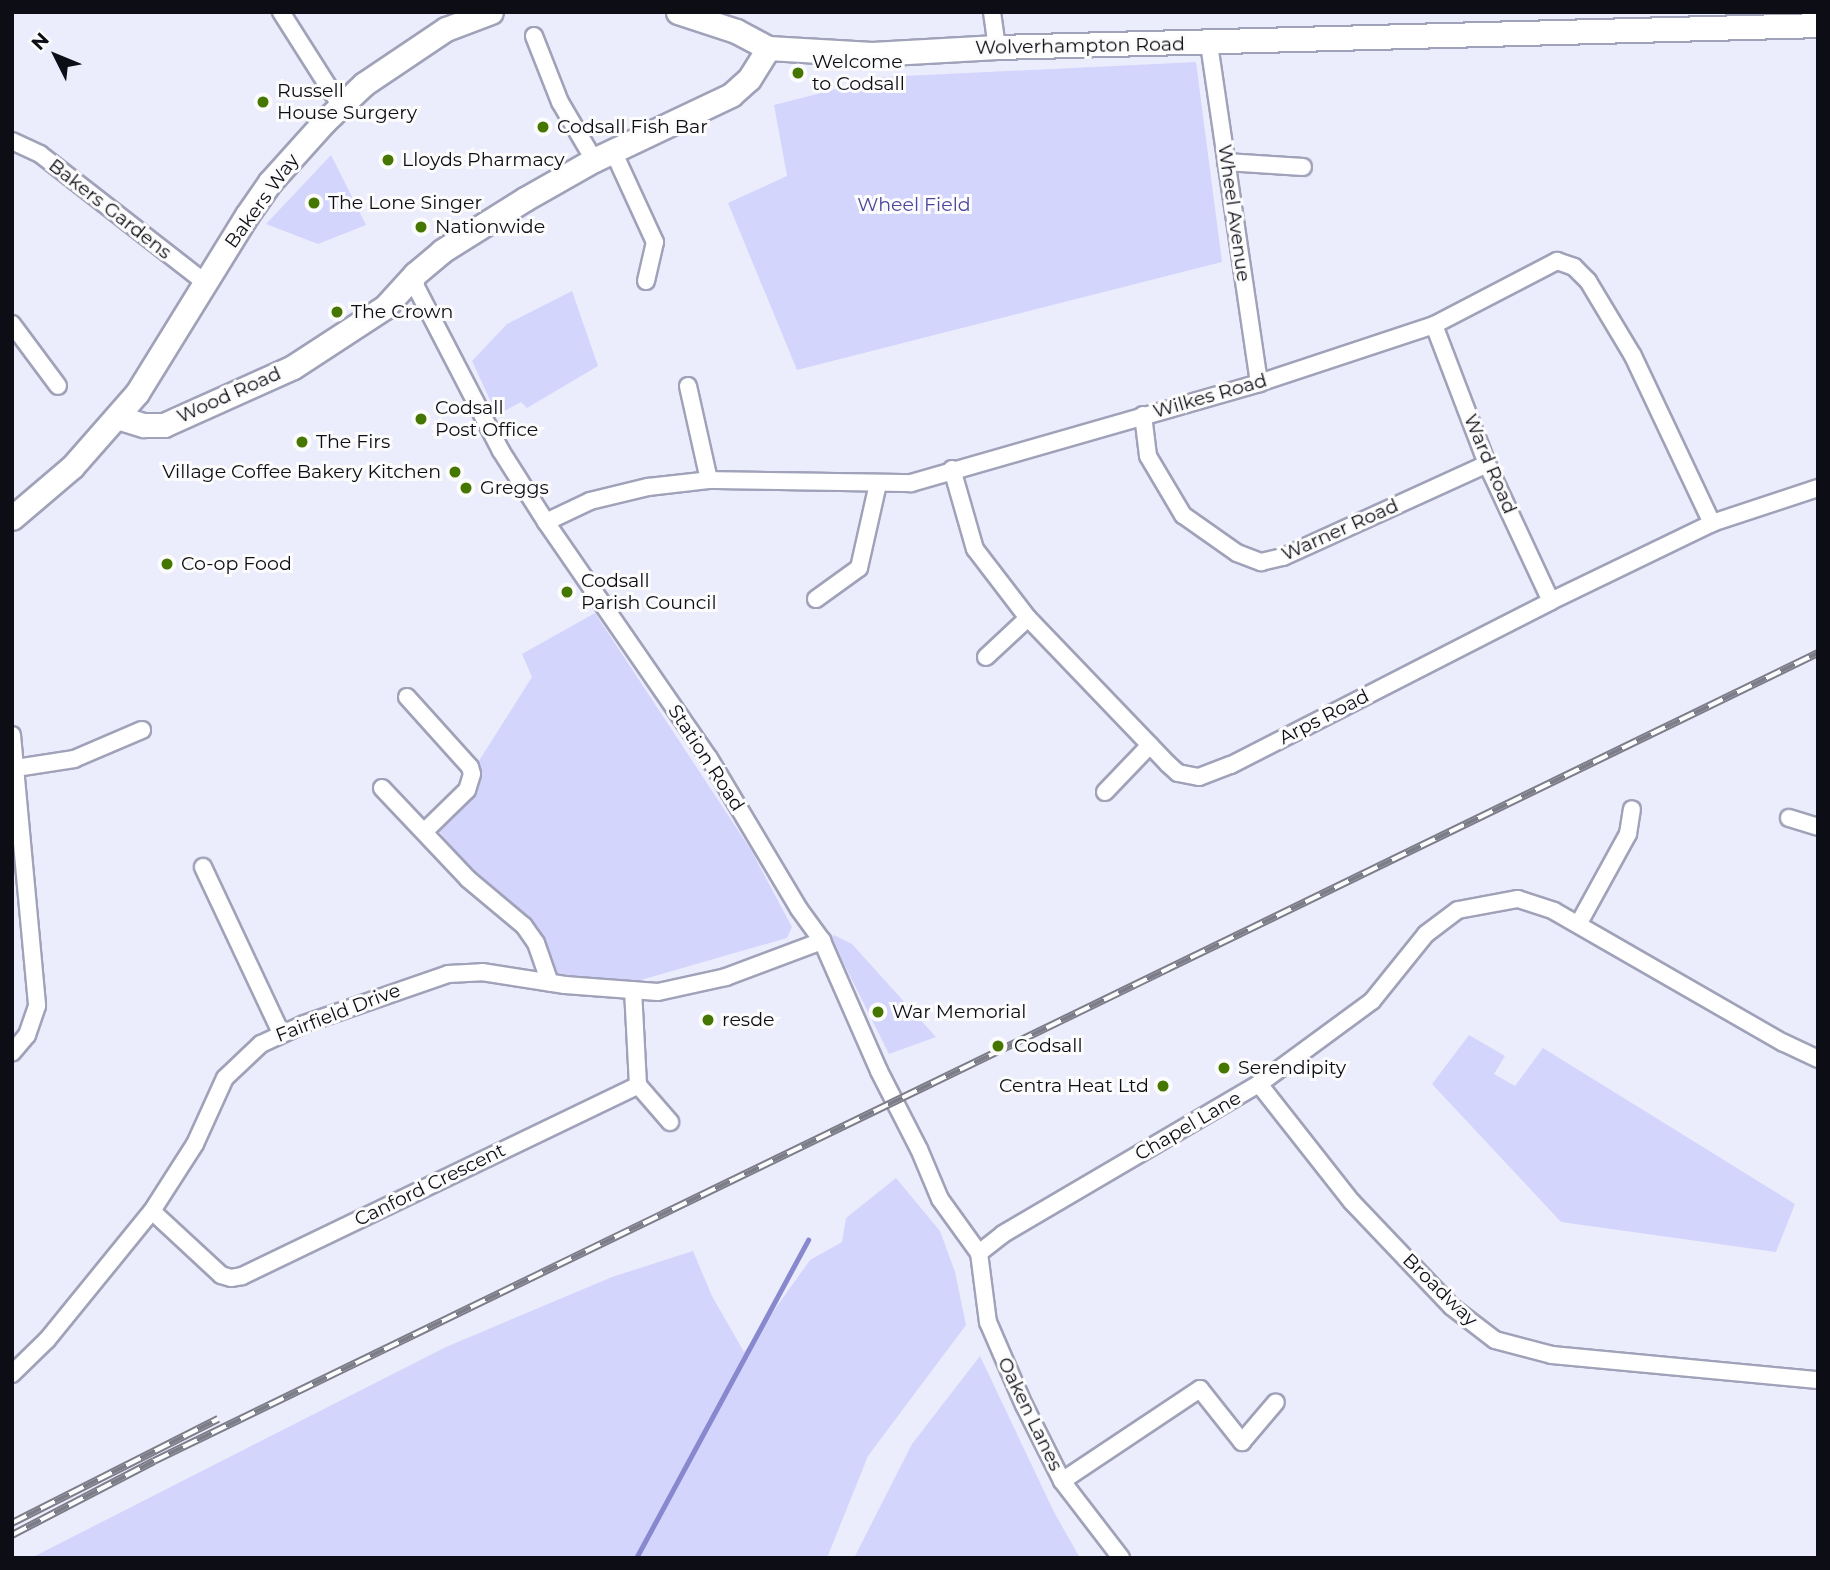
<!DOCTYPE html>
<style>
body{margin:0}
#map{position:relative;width:1830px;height:1570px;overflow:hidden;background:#ecedfc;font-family:Montserrat,sans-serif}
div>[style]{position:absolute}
.green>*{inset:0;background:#d3d5fc}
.stream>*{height:5px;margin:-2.5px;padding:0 2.5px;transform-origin:2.5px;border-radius:2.5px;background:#8788ce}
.roads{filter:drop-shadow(2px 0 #a0a2b9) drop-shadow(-2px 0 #a0a2b9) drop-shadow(0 2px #a0a2b9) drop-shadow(0 -2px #a0a2b9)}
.street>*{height:16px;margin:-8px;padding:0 8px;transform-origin:8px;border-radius:8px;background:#fff}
.secondary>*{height:23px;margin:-11.5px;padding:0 11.5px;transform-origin:11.5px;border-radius:11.5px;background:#fff}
.rail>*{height:8px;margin-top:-4px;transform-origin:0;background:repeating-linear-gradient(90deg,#fcfcfc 0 16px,#7d7d89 0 32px);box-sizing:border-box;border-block:2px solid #7d7d89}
.dots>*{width:19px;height:19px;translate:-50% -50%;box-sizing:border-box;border:4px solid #fcfcfc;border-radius:50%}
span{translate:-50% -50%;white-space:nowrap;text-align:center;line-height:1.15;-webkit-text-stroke:6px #fcfcfc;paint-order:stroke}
.street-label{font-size:19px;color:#0d0d15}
.poi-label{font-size:19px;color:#0d0d15}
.left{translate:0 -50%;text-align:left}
.right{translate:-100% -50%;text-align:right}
.park-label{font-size:19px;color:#4c479c}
.frame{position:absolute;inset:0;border:14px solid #0d0d15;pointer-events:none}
.north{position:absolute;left:21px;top:21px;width:70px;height:70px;-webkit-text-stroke:5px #fcfcfc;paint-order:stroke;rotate:313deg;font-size:19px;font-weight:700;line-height:28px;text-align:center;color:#0d0d15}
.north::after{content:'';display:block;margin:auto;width:24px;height:32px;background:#0d0d15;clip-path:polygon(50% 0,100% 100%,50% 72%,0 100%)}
</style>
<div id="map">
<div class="green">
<i style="clip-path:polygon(1196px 62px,1222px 262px,797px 370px,728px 203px,787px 176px,774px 105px,883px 77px)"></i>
<i style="clip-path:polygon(331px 155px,366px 225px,318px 244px,266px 224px)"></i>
<i style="clip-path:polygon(572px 291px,598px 366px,527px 408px,521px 402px,497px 415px,472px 361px,507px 324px)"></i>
<i style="clip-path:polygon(595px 613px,751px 850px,792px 927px,787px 938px,634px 982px,552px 973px,540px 938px,518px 909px,476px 878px,436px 827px,479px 779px,477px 764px,532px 677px,522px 654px)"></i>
<i style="clip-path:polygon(834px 935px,852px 944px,936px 1037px,889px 1054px,831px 938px)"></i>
<i style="clip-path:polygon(1469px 1035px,1505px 1056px,1494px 1074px,1515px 1086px,1543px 1048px,1795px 1204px,1776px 1252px,1561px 1222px,1432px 1084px)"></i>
<i style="clip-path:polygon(896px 1178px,940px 1231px,955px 1272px,966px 1325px,868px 1456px,827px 1558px,31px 1558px,446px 1347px,612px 1277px,693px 1251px,712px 1296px,744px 1352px,810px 1260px,842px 1242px,846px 1218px)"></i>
<i style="clip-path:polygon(980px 1356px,1054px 1512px,1080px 1558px,854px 1558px,912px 1444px)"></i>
</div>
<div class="stream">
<i style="left:636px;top:1558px;width:362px;rotate:-61.6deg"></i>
</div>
<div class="roads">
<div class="street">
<i style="left:281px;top:12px;width:110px;rotate:57.6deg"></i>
<i style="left:992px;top:12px;width:35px;rotate:82deg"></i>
<i style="left:534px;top:36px;width:71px;rotate:68.5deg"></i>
<i style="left:560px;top:102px;width:67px;rotate:59.6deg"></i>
<i style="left:1209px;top:44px;width:343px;rotate:81.6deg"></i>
<i style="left:12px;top:141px;width:31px;rotate:25deg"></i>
<i style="left:40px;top:154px;width:210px;rotate:37.9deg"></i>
<i style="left:614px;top:153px;width:98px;rotate:65.3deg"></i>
<i style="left:655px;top:242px;width:40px;rotate:103deg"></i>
<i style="left:1226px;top:162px;width:77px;rotate:3.7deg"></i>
<i style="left:415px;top:274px;width:13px;rotate:86deg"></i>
<i style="left:416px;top:287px;width:185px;rotate:62.6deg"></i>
<i style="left:501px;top:451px;width:84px;rotate:57.6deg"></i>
<i style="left:546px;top:522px;width:287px;rotate:55.4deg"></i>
<i style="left:709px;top:758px;width:176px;rotate:59.2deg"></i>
<i style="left:799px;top:909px;width:39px;rotate:54deg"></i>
<i style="left:822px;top:941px;width:142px;rotate:66.3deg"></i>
<i style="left:879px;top:1071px;width:88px;rotate:62.9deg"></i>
<i style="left:919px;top:1149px;width:54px;rotate:67.2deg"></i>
<i style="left:940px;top:1199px;width:67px;rotate:54.2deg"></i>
<i style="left:979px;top:1253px;width:70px;rotate:82.6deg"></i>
<i style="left:988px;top:1322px;width:90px;rotate:66.6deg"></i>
<i style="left:1024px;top:1405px;width:85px;rotate:63.4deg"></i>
<i style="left:1062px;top:1481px;width:97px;rotate:52.5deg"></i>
<i style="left:12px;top:324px;width:77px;rotate:53.4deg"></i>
<i style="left:1434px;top:325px;width:149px;rotate:69.1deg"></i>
<i style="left:1487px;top:464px;width:151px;rotate:65deg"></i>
<i style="left:688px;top:386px;width:96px;rotate:77.4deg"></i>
<i style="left:1143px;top:415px;width:41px;rotate:83deg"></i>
<i style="left:1148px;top:456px;width:69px;rotate:59.3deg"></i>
<i style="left:1183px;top:515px;width:66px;rotate:35.1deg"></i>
<i style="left:1237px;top:553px;width:26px;rotate:21deg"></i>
<i style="left:1261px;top:562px;width:23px;rotate:-13deg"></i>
<i style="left:1283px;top:557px;width:224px;rotate:-24.5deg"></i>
<i style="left:952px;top:469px;width:83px;rotate:74deg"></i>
<i style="left:975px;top:549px;width:87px;rotate:52.5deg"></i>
<i style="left:1028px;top:618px;width:202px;rotate:46.2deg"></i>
<i style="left:1168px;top:764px;width:13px;rotate:42deg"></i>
<i style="left:1178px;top:773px;width:21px;rotate:11deg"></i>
<i style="left:1199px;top:777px;width:34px;rotate:-21deg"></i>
<i style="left:1231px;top:765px;width:360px;rotate:-27.1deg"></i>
<i style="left:1551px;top:601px;width:179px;rotate:-25.8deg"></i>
<i style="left:1712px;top:523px;width:112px;rotate:-18.3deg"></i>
<i style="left:546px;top:522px;width:49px;rotate:-25.5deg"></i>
<i style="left:590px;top:501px;width:60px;rotate:-13.6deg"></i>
<i style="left:648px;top:487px;width:61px;rotate:-6.5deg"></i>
<i style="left:709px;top:480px;width:202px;rotate:0.9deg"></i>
<i style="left:911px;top:483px;width:362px;rotate:-16deg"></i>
<i style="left:1259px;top:383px;width:184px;rotate:-18.3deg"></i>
<i style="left:1434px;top:325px;width:139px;rotate:-27.5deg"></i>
<i style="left:1557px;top:261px;width:18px;rotate:19deg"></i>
<i style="left:1574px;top:267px;width:20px;rotate:45deg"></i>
<i style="left:1588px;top:281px;width:87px;rotate:59deg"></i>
<i style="left:1633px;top:356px;width:185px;rotate:64.7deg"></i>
<i style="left:816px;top:599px;width:53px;rotate:-35.8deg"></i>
<i style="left:859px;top:568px;width:86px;rotate:-77.3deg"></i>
<i style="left:986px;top:657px;width:57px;rotate:-42.9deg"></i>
<i style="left:407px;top:697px;width:94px;rotate:48deg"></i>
<i style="left:470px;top:767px;width:7px;rotate:74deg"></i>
<i style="left:472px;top:774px;width:17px;rotate:107deg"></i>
<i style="left:467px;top:790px;width:59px;rotate:135.7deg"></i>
<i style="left:12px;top:735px;width:272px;rotate:84.7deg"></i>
<i style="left:37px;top:1006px;width:31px;rotate:109deg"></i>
<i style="left:27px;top:1035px;width:23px;rotate:130deg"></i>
<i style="left:16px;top:768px;width:59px;rotate:-8.8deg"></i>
<i style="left:74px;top:759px;width:74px;rotate:-23.1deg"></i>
<i style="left:382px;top:788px;width:125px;rotate:46.6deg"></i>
<i style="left:468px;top:879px;width:73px;rotate:40deg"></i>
<i style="left:524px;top:926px;width:21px;rotate:55deg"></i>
<i style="left:536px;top:943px;width:42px;rotate:70.7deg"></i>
<i style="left:1105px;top:792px;width:65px;rotate:-46.2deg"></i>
<i style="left:1789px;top:818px;width:30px;rotate:17deg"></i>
<i style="left:203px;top:867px;width:183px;rotate:64.8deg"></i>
<i style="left:1579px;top:923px;width:102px;rotate:-61.2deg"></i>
<i style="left:1628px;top:834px;width:25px;rotate:-81deg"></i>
<i style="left:1259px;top:1084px;width:150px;rotate:51.8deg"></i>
<i style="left:1352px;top:1202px;width:145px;rotate:46.4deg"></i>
<i style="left:1452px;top:1307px;width:54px;rotate:37.5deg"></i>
<i style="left:1495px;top:1340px;width:59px;rotate:14.7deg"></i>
<i style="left:1552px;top:1355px;width:267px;rotate:5.4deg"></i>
<i style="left:638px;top:1085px;width:49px;rotate:49.1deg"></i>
<i style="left:152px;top:1211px;width:94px;rotate:42.8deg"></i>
<i style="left:221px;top:1275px;width:10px;rotate:17deg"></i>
<i style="left:231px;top:1278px;width:11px;rotate:-10deg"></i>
<i style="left:242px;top:1276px;width:440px;rotate:-25.7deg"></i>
<i style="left:638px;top:1085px;width:95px;rotate:-93deg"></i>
<i style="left:979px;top:1253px;width:31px;rotate:-38deg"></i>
<i style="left:1003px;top:1234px;width:297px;rotate:-30.4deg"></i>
<i style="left:1259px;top:1084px;width:140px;rotate:-36.3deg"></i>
<i style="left:1372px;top:1001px;width:86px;rotate:-51.1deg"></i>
<i style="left:1426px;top:934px;width:40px;rotate:-37deg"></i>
<i style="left:1458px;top:910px;width:61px;rotate:-10.4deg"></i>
<i style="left:1518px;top:899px;width:38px;rotate:18deg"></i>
<i style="left:1554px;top:911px;width:265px;rotate:29.9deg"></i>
<i style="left:1784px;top:1043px;width:38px;rotate:25deg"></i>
<i style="left:12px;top:1374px;width:49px;rotate:-44.2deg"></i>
<i style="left:47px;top:1340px;width:166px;rotate:-50.9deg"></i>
<i style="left:152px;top:1211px;width:80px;rotate:-57.3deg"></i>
<i style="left:195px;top:1144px;width:72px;rotate:-65.6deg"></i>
<i style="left:225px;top:1078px;width:50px;rotate:-43.4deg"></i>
<i style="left:261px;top:1044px;width:47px;rotate:-24.9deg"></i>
<i style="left:304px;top:1024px;width:152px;rotate:-19.1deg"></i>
<i style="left:448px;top:974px;width:34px;rotate:-3deg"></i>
<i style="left:482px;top:972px;width:84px;rotate:8.9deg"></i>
<i style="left:565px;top:985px;width:93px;rotate:4.3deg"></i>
<i style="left:658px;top:992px;width:70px;rotate:-12.4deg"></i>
<i style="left:726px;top:977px;width:103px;rotate:-20.6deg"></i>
<i style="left:1062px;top:1481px;width:166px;rotate:-33.7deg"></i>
<i style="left:1200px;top:1389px;width:68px;rotate:51.6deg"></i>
<i style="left:1242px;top:1442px;width:52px;rotate:-49.6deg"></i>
</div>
<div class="secondary">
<i style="left:678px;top:12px;width:61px;rotate:18.1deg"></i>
<i style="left:736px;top:31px;width:36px;rotate:28deg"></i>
<i style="left:768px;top:48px;width:104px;rotate:3.3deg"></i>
<i style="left:872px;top:54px;width:125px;rotate:-3.2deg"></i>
<i style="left:997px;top:47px;width:821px;rotate:-1.53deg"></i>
<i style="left:117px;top:417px;width:28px;rotate:17deg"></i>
<i style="left:144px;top:425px;width:20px"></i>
<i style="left:164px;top:425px;width:141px;rotate:-24.2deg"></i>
<i style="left:293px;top:367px;width:110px;rotate:-33.1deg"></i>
<i style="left:385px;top:307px;width:45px;rotate:-47.7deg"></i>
<i style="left:415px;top:274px;width:35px;rotate:-40deg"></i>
<i style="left:442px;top:251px;width:98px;rotate:-32.1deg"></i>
<i style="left:525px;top:199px;width:79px;rotate:-29.5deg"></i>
<i style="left:594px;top:160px;width:152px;rotate:-25.4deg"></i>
<i style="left:731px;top:95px;width:24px;rotate:-42deg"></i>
<i style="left:749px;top:79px;width:36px;rotate:-58deg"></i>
<i style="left:12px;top:518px;width:79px;rotate:-40.4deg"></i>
<i style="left:72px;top:467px;width:98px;rotate:-48.7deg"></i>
<i style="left:137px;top:393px;width:209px;rotate:-58.3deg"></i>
<i style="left:247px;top:215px;width:40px;rotate:-55.1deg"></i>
<i style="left:270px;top:182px;width:81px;rotate:-48deg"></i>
<i style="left:324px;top:122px;width:55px;rotate:-43.5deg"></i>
<i style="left:364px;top:84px;width:99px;rotate:-33.9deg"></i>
<i style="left:446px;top:29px;width:48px;rotate:-20.7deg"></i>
</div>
</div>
<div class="rail">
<i style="left:12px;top:1523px;width:231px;rotate:-26.8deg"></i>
<i style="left:12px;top:1535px;width:160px;rotate:-27.5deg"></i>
<i style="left:154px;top:1461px;width:1850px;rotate:-25.9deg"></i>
</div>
<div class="dots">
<i style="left:798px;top:73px;background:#447600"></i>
<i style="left:263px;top:102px;background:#447600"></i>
<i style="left:543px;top:127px;background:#447600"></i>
<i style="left:388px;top:160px;background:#447600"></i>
<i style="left:314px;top:203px;background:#447600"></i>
<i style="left:421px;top:227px;background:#447600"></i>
<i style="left:337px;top:312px;background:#447600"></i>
<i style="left:421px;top:419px;background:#447600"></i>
<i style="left:302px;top:442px;background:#447600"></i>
<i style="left:455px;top:472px;background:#447600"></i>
<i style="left:466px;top:488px;background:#447600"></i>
<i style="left:167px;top:564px;background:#447600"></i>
<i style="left:567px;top:592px;background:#447600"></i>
<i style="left:878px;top:1012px;background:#447600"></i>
<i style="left:708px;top:1020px;background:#447600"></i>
<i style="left:998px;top:1046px;background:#447600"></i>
<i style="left:1224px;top:1068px;background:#447600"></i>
<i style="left:1163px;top:1086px;background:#447600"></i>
</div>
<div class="street-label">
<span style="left:1080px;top:46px;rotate:-1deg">Wolverhampton Road</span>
<span style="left:262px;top:201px;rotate:-54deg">Bakers Way</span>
<span style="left:110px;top:209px;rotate:38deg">Bakers Gardens</span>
<span style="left:1234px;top:213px;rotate:82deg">Wheel Avenue</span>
<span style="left:229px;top:395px;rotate:-24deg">Wood Road</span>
<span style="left:1210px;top:396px;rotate:-16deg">Wilkes Road</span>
<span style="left:1490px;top:464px;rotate:67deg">Ward Road</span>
<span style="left:1340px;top:530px;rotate:-24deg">Warner Road</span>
<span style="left:1324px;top:717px;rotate:-27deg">Arps Road</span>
<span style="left:706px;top:758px;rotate:57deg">Station Road</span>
<span style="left:338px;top:1013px;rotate:-21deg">Fairfield Drive</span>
<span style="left:1188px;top:1126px;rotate:-30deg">Chapel Lane</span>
<span style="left:430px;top:1185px;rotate:-26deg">Canford Crescent</span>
<span style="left:1440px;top:1290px;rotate:44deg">Broadway</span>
<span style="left:1030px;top:1414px;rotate:64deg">Oaken Lanes</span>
</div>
<div class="poi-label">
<span class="left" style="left:812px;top:73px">Welcome<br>to Codsall</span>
<span class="left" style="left:277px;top:102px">Russell<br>House Surgery</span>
<span class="left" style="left:557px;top:127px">Codsall Fish Bar</span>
<span class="left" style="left:402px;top:160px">Lloyds Pharmacy</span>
<span class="left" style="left:328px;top:203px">The Lone Singer</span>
<span class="left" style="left:435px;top:227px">Nationwide</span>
<span class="left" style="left:351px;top:312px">The Crown</span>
<span class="left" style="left:435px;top:419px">Codsall<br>Post Office</span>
<span class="left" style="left:316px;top:442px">The Firs</span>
<span class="right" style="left:441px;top:472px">Village Coffee Bakery Kitchen</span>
<span class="left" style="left:480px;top:488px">Greggs</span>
<span class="left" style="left:181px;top:564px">Co-op Food</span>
<span class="left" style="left:581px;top:592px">Codsall<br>Parish Council</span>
<span class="left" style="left:892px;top:1012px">War Memorial</span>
<span class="left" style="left:722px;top:1020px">resde</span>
<span class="left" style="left:1014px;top:1046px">Codsall</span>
<span class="left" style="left:1238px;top:1068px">Serendipity</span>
<span class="right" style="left:1149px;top:1086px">Centra Heat Ltd</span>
</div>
<div class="park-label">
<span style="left:914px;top:205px">Wheel Field</span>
</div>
<div class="frame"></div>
<div class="north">N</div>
</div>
